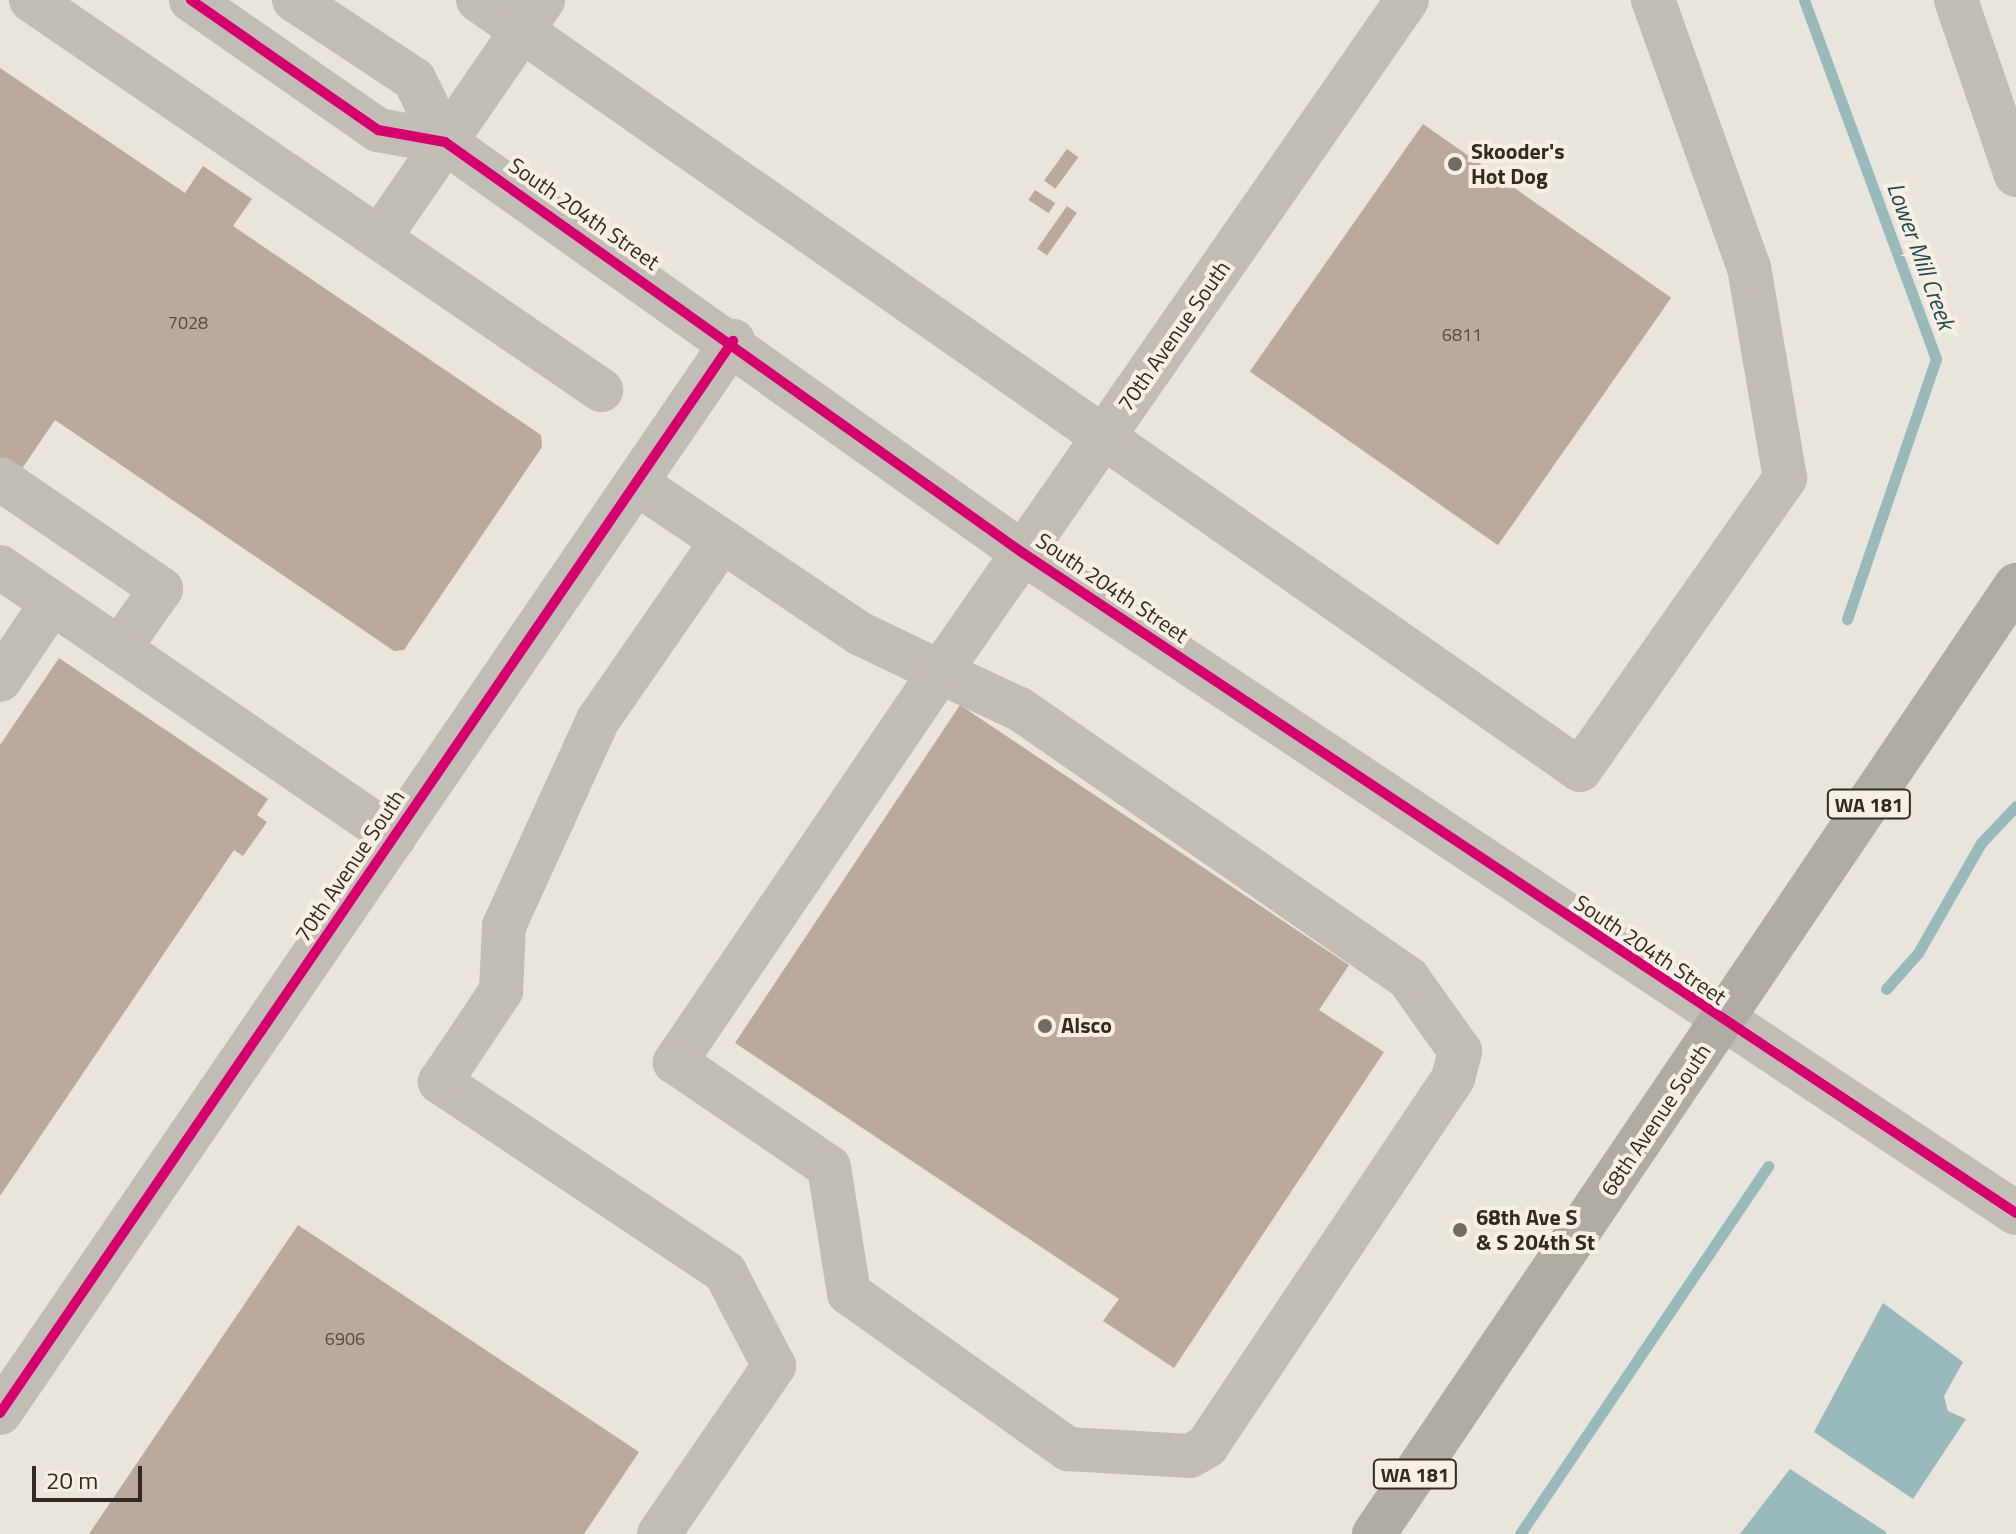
<!DOCTYPE html>
<style>
body{margin:0}
#map{position:relative;width:2016px;height:1534px;overflow:hidden;background:#e9e4dc;font-family:"Titillium Web",sans-serif}
div>[style]{position:absolute}
.water>*{inset:0;background:#99b9ba}
.stream>*{height:11px;margin:-5.5px;padding:0 5.5px;transform-origin:5.5px;border-radius:5.5px;background:#99b9ba}
.building>*{inset:0;background:#bca99e;transform-origin:0 0}
.minor>*{height:44px;margin:-22px;padding:0 22px;transform-origin:22px;border-radius:22px;background:#c2bcb6}
.major>*{height:44px;margin:-22px;padding:0 22px;transform-origin:22px;border-radius:22px;background:#b1aba5}
.cycleway>*{height:10px;margin:-5px;padding:0 5px;transform-origin:5px;border-radius:5px;background:#d6006c}
.dots>*{width:22px;height:22px;translate:-50% -50%;box-sizing:border-box;border:4px solid #f8efe2;border-radius:50%}
span{translate:-50% -50%;white-space:nowrap;text-align:center;line-height:1.15;-webkit-text-stroke:8px #f8efe2;paint-order:stroke}
.number-label{font-size:18px;color:#544a43}
.number-label span{-webkit-text-stroke-width:0}
.shield-label span{padding:2px 6px;background:#f8efe2;border:2px solid;border-radius:6px;-webkit-text-stroke-width:0}
.shield-label{font-size:20px;color:#322a25;font-weight:700}
.poi-label{font-size:22px;color:#322a25;font-weight:700}
.left{translate:0 -50%;text-align:left}
.street-label{font-size:22px;color:#322a25}
.water-label{font-size:24px;color:#1c4b52;font-style:italic}
.scale{position:absolute;left:32px;top:1466px;width:110px;height:36px;box-sizing:border-box;border:4px solid #322a25;border-top:0;padding-left:10px;font-size:24px;line-height:28px;white-space:nowrap;color:#322a25;-webkit-text-stroke:6px #f8efe2;paint-order:stroke}
</style>
<div id="map">
<div class="water">
<i style="clip-path:polygon(1883px 1303px,1963px 1362px,1944px 1396px,1948px 1411px,1966px 1419px,1913px 1499px,1814px 1432px)"></i>
<i style="clip-path:polygon(1790px 1469px,1886px 1532px,1886px 1534px,1740px 1534px)"></i>
</div>
<div class="stream">
<i style="left:1804px;top:0;width:382px;rotate:69.8deg"></i>
<i style="left:1936px;top:359px;width:275px;rotate:108.9deg"></i>
<i style="left:1886px;top:989px;width:48px;rotate:-48.4deg"></i>
<i style="left:1918px;top:953px;width:127px;rotate:-60.2deg"></i>
<i style="left:1981px;top:843px;width:51px;rotate:-46.6deg"></i>
<i style="left:1520px;top:1534px;width:444px;rotate:-56deg"></i>
</div>
<div class="building">
<i style="clip-path:polygon(0 68px,185px 193px,203px 166px,252px 199px,233px 226px,541px 435px,542px 447px,404px 650px,394px 651px,55px 420px,17px 476px,0 465px)"></i>
<i style="left:1423px;top:124px;width:303px;height:302px;rotate:35deg"></i>
<i style="left:1067px;top:149px;width:14px;height:39px;rotate:36deg"></i>
<i style="left:1035px;top:190px;width:24px;height:12px;rotate:33deg"></i>
<i style="left:1067px;top:206px;width:12px;height:52px;rotate:35deg"></i>
<i style="clip-path:polygon(59px 658px,268px 799px,257px 815px,267px 822px,243px 856px,234px 850px,0 1196px,0 745px)"></i>
<i style="clip-path:polygon(960px 705px,1349px 965px,1319px 1010px,1384px 1052px,1174px 1368px,1103px 1321px,1119px 1299px,735px 1043px)"></i>
<i style="clip-path:polygon(298px 1225px,639px 1452px,584px 1534px,89px 1534px)"></i>
</div>
<div class="minor">
<i style="left:31px;top:0;width:691px;rotate:34.38deg"></i>
<i style="left:191px;top:0;width:228px;rotate:34.8deg"></i>
<i style="left:378px;top:130px;width:68px;rotate:10.2deg"></i>
<i style="left:445px;top:142px;width:709px;rotate:35.42deg"></i>
<i style="left:1023px;top:553px;width:1192px;rotate:33.61deg"></i>
<i style="left:294px;top:0;width:144px;rotate:33.4deg"></i>
<i style="left:414px;top:79px;width:70px;rotate:63.8deg"></i>
<i style="left:478px;top:0;width:1344px;rotate:34.94deg"></i>
<i style="left:1580px;top:770px;width:357px;rotate:-54.9deg"></i>
<i style="left:1785px;top:478px;width:213px;rotate:-99.7deg"></i>
<i style="left:1749px;top:268px;width:285px;rotate:-109.7deg"></i>
<i style="left:1956px;top:0;width:185px;rotate:71.1deg"></i>
<i style="left:379px;top:238px;width:289px;rotate:-55.4deg"></i>
<i style="left:0;top:479px;width:195px;rotate:34.3deg"></i>
<i style="left:161px;top:589px;width:73px;rotate:125deg"></i>
<i style="left:636px;top:483px;width:271px;rotate:33.9deg"></i>
<i style="left:861px;top:634px;width:88px;rotate:25.7deg"></i>
<i style="left:940px;top:672px;width:472px;rotate:124.2deg"></i>
<i style="left:675px;top:1062px;width:186px;rotate:34.3deg"></i>
<i style="left:829px;top:1167px;width:128px;rotate:81deg"></i>
<i style="left:849px;top:1293px;width:269px;rotate:35.5deg"></i>
<i style="left:1068px;top:1449px;width:122px;rotate:3.3deg"></i>
<i style="left:1190px;top:1456px;width:20px;rotate:-30deg"></i>
<i style="left:1207px;top:1446px;width:443px;rotate:-56.2deg"></i>
<i style="left:1453px;top:1078px;width:28px;rotate:-75deg"></i>
<i style="left:1460px;top:1051px;width:90px;rotate:-125.5deg"></i>
<i style="left:1408px;top:978px;width:473px;rotate:-145.3deg"></i>
<i style="left:1019px;top:709px;width:87px;rotate:-154.9deg"></i>
<i style="left:940px;top:672px;width:818px;rotate:-55.2deg"></i>
<i style="left:0;top:567px;width:478px;rotate:34.4deg"></i>
<i style="left:0;top:680px;width:93px;rotate:-56deg"></i>
<i style="left:0;top:1413px;width:1299px;rotate:-55.64deg"></i>
<i style="left:659px;top:1534px;width:204px;rotate:-55.6deg"></i>
<i style="left:774px;top:1366px;width:106px;rotate:-117.5deg"></i>
<i style="left:725px;top:1272px;width:343px;rotate:-146.3deg"></i>
<i style="left:440px;top:1082px;width:110px;rotate:-56.2deg"></i>
<i style="left:501px;top:991px;width:65px;rotate:-87.4deg"></i>
<i style="left:504px;top:926px;width:226px;rotate:-65.5deg"></i>
<i style="left:598px;top:720px;width:218px;rotate:-55.3deg"></i>
</div>
<div class="major">
<i style="left:1374px;top:1534px;width:1146px;rotate:-55.92deg"></i>
</div>
<div class="cycleway">
<i style="left:191px;top:0;width:228px;rotate:34.8deg"></i>
<i style="left:378px;top:130px;width:68px;rotate:10.2deg"></i>
<i style="left:445px;top:142px;width:709px;rotate:35.42deg"></i>
<i style="left:1023px;top:553px;width:1192px;rotate:33.61deg"></i>
<i style="left:0;top:1413px;width:1299px;rotate:-55.64deg"></i>
</div>
<div class="dots">
<i style="left:1455px;top:164px;background:#726b65"></i>
<i style="left:1045px;top:1026px;background:#726b65"></i>
<i style="left:1460px;top:1230px;background:#726b65"></i>
</div>
<div class="number-label">
<span style="left:188px;top:323px">7028</span>
<span style="left:1462px;top:335px">6811</span>
<span style="left:345px;top:1339px">6906</span>
</div>
<div class="shield-label">
<span style="left:1869px;top:804px">WA 181</span>
<span style="left:1415px;top:1474px">WA 181</span>
</div>
<div class="poi-label">
<span class="left" style="left:1471px;top:164px">Skooder's<br>Hot Dog</span>
<span class="left" style="left:1061px;top:1026px">Alsco</span>
<span class="left" style="left:1476px;top:1230px">68th Ave S<br>&amp; S 204th St</span>
</div>
<div class="street-label">
<span style="left:584px;top:214px;rotate:35deg">South 204th Street</span>
<span style="left:1174px;top:336px;rotate:-55deg">70th Avenue South</span>
<span style="left:1112px;top:588px;rotate:34deg">South 204th Street</span>
<span style="left:350px;top:866px;rotate:-56deg">70th Avenue South</span>
<span style="left:1650px;top:950px;rotate:34deg">South 204th Street</span>
<span style="left:1656px;top:1120px;rotate:-56deg">68th Avenue South</span>
</div>
<div class="water-label">
<span style="left:1921px;top:256px;rotate:70deg">Lower Mill Creek</span>
</div>
<div class="scale">20 m</div>
</div>
